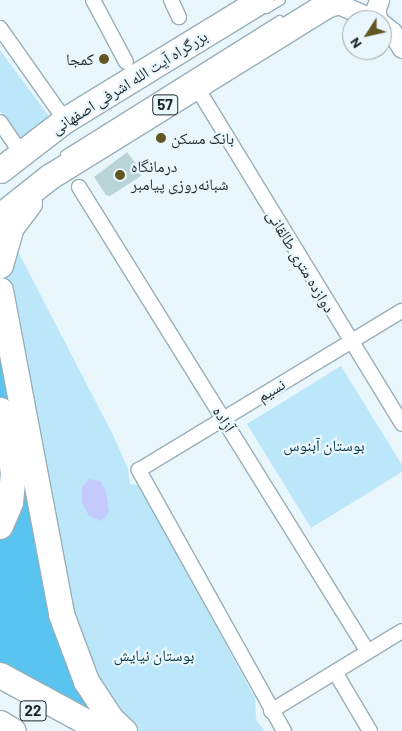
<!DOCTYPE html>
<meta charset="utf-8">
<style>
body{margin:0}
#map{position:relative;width:402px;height:731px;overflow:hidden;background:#e9f7fd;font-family:Barlow,"Noto Naskh Arabic",sans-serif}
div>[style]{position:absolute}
.green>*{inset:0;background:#bce6f9}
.forest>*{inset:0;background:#59c4ef}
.water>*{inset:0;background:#c4cafb}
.building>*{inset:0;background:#b9d4d6}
.roads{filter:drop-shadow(1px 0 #98afb9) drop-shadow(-1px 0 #98afb9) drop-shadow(0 1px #98afb9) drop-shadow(0 -1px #98afb9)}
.lane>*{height:7px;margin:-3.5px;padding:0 3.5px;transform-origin:3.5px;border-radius:3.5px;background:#fff}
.street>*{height:14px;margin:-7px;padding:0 7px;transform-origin:7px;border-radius:7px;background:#fff}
.secondary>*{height:19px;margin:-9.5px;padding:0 9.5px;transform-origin:9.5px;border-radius:9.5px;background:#fff}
.highway>*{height:25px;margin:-12.5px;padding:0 12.5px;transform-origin:12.5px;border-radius:12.5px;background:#fff}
.dots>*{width:14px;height:14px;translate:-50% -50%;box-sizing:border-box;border:2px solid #e9f7fd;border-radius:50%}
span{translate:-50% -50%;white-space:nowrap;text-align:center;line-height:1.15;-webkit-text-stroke:4.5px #e9f7fd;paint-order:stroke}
.shield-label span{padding:1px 4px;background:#e9f7fd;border:1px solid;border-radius:4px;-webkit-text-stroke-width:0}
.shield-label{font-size:15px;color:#1e272b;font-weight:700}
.poi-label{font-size:16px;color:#1e272b}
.right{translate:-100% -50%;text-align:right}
.left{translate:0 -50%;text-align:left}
.street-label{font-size:16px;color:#1e272b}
.park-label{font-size:16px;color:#063849}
.north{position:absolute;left:342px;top:10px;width:50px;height:50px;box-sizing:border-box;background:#e9f7fd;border:1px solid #98a4a9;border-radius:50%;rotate:235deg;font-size:14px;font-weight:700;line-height:20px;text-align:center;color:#1e272b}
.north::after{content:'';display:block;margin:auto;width:18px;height:22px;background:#625723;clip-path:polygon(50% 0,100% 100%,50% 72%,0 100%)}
</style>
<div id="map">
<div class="green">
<i style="clip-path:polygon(0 50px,51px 119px,20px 141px,0 111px)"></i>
<i style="clip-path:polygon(11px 238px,114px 437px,128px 469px,130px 484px,139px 485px,255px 698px,256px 720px,265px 731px,130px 731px,80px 660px,3px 289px)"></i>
<i style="clip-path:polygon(341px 366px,402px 465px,402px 472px,311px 528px,247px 424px)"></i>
</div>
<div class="forest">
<i style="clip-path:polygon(0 314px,55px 609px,104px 718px,0 671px)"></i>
</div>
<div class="water">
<i style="clip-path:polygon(89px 479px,100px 481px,106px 491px,109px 512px,102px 521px,89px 516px,82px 503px,82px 487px)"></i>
</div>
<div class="building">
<i style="clip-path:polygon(127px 152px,142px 172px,141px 176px,110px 196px,106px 195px,94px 177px)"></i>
</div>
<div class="roads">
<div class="lane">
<i style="left:266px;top:9px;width:17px;rotate:-31deg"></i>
<i style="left:64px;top:154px;width:254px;rotate:-32.1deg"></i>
</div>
<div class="street">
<i style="left:93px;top:0;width:70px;rotate:62deg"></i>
<i style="left:171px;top:0;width:19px;rotate:65deg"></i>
<i style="left:0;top:28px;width:113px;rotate:54.8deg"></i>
<i style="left:202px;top:96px;width:384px;rotate:58.6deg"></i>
<i style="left:0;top:122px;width:37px;rotate:56deg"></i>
<i style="left:79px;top:187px;width:547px;rotate:58.14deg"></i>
<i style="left:335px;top:672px;width:69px;rotate:59.3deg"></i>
<i style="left:271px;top:711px;width:153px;rotate:-31.4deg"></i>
<i style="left:284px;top:731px;width:299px;rotate:-119.1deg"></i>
<i style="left:139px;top:470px;width:307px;rotate:-31.2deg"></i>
</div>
<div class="secondary">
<i style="left:320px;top:10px;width:19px;rotate:-18deg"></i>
<i style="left:338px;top:4px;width:41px;rotate:22.8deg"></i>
<i style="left:378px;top:20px;width:9px;rotate:-108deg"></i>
<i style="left:375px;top:11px;width:12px;rotate:-70deg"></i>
<i style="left:382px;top:24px;width:13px;rotate:39deg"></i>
<i style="left:392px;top:32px;width:19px;rotate:58deg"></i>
</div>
<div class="highway">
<i style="left:0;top:170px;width:82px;rotate:-37.6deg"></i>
<i style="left:65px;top:120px;width:230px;rotate:-31.5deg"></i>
<i style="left:0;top:216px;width:63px;rotate:-38.5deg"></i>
<i style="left:49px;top:177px;width:335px;rotate:-31.8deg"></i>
<i style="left:0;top:265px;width:40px;rotate:-74deg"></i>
<i style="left:11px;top:227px;width:30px;rotate:-53deg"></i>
<i style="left:0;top:290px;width:330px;rotate:79.3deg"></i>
<i style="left:61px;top:614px;width:72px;rotate:69.5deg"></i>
<i style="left:86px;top:681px;width:45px;rotate:56.7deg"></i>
<i style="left:111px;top:719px;width:18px;rotate:43deg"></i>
<i style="left:0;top:410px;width:19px;rotate:69deg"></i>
<i style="left:7px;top:428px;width:45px;rotate:82.4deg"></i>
<i style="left:13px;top:473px;width:29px;rotate:96deg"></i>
<i style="left:10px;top:502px;width:26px;rotate:113deg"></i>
<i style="left:0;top:675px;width:117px;rotate:28.5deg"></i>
<i style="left:0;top:723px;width:15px;rotate:32deg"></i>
</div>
</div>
<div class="dots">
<i style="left:104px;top:59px;background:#625723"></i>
<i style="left:161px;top:138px;background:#625723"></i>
<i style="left:120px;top:175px;background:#625723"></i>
</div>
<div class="shield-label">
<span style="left:165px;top:105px">57</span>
<span style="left:33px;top:711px">22</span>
</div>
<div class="poi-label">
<span class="right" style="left:94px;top:59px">کمجا</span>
<span class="left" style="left:171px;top:138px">بانک مسکن</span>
<span class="left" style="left:131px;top:175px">درمانگاه<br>شبانه‌روزی پیامبر</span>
</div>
<div class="street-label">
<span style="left:129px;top:82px;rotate:-32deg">بزرگراه آیت الله اشرفی اصفهانی</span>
<span style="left:301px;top:261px;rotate:59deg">دوازده متری طالقانی</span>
<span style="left:271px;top:390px;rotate:-31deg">نسیم</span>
<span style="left:224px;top:419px;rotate:58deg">آزاده</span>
</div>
<div class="park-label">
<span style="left:324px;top:445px">بوستان آبنوس</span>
<span style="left:154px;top:655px">بوستان نیایش</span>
</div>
<div class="north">N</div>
</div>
